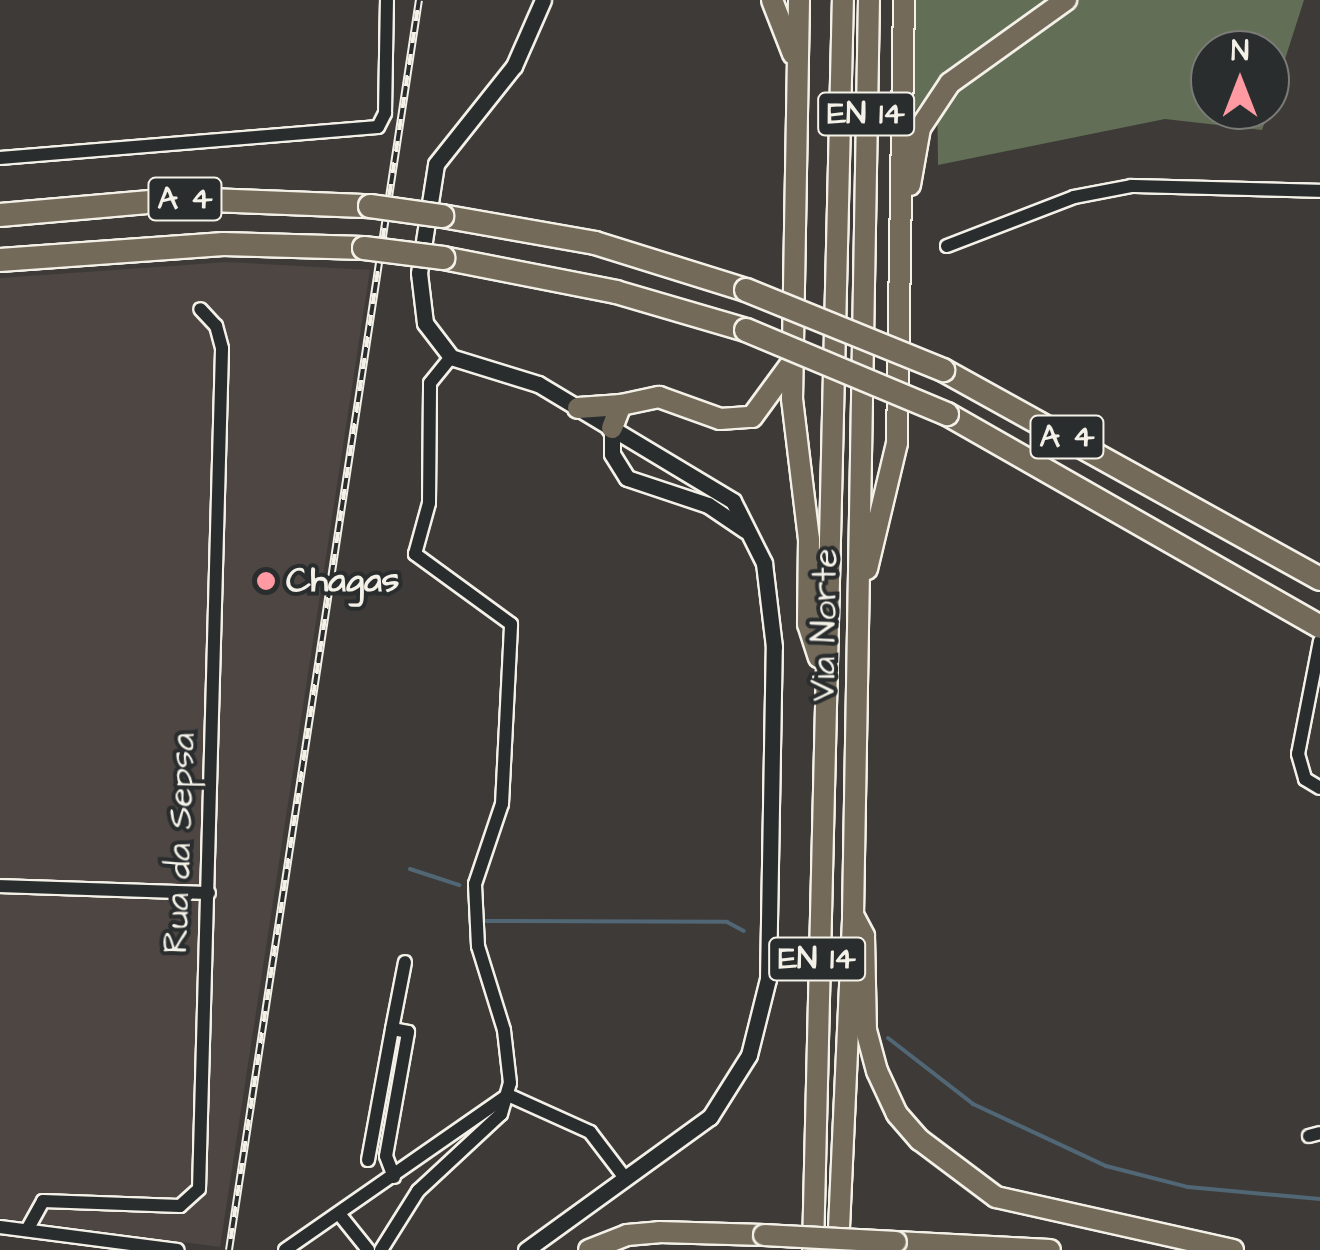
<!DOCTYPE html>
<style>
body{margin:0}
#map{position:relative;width:1320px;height:1250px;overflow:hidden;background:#3d3a38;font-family:"Architects Daughter",sans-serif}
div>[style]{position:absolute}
.built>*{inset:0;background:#4d4643}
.green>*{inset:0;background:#626e55}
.stream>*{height:4px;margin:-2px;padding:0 2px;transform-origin:2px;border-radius:2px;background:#516775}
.roads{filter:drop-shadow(2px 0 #f4f1e8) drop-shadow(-2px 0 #f4f1e8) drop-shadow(0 2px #f4f1e8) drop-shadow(0 -2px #f4f1e8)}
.minor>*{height:12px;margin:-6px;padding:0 6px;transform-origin:6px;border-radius:6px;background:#2a2d2e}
.tertiary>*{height:15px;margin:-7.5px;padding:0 7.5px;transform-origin:7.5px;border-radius:7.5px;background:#2a2d2e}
.trunk>*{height:20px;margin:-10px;padding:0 10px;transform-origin:10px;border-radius:10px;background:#746a5a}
.motorway>*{height:22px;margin:-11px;padding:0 11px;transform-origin:11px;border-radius:11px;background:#746a5a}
.rail>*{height:8px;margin-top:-4px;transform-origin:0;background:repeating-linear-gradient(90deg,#2a2d2e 0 11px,#f4f1e8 0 22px);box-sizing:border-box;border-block:2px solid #f4f1e8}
.bridges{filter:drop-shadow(2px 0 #f4f1e8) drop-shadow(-2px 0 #f4f1e8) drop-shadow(0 2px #f4f1e8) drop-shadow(0 -2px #f4f1e8)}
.trunk-bridge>*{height:20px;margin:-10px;padding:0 10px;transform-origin:10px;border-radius:10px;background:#746a5a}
.motorway-bridge>*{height:22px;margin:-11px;padding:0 11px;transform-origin:11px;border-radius:11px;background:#746a5a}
.dots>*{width:28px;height:28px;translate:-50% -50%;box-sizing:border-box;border:5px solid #2a2d2e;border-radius:50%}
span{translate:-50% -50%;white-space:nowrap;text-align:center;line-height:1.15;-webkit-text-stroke:8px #2a2d2e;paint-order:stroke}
.shield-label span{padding:2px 8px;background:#2a2d2e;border:2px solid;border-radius:8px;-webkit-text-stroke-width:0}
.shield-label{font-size:32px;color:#f4f1e8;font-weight:700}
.poi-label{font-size:35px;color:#f4f1e8;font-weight:700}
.left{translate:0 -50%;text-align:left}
.street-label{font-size:35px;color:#f4f1e8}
.north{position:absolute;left:1190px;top:30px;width:100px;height:100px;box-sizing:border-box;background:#2a2d2e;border:2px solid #7b7b78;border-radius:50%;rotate:0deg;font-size:28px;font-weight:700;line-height:40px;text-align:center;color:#f4f1e8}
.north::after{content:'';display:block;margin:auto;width:35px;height:45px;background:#ff9aa2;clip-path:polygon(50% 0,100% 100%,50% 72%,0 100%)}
</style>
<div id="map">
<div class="built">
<i style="clip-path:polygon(227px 262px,370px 270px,220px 1247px,0 1218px,0 278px)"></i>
</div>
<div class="green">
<i style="clip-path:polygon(915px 0,1304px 0,1270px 106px,1270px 50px,1210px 50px,1210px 110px,1269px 110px,1262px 130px,1165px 119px,938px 165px,937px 84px,909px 118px)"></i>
</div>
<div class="stream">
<i style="left:410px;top:869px;width:52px;rotate:18.1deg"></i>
<i style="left:485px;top:921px;width:242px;rotate:0.2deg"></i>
<i style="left:727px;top:922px;width:19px;rotate:28deg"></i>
<i style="left:888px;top:1038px;width:108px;rotate:37.8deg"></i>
<i style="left:973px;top:1104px;width:147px;rotate:25deg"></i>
<i style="left:1106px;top:1166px;width:85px;rotate:14.4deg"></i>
<i style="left:1188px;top:1187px;width:133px;rotate:5.2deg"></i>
</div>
<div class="roads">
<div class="minor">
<i style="left:0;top:158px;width:379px;rotate:-4.7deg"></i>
<i style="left:378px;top:127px;width:16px;rotate:-63deg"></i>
<i style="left:385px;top:113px;width:113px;rotate:-89deg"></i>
<i style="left:947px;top:246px;width:136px;rotate:-21.1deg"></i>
<i style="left:1074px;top:197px;width:58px;rotate:-10.9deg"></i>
<i style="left:1131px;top:186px;width:189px;rotate:1.5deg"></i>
<i style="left:1320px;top:641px;width:115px;rotate:101deg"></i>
<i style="left:1298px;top:754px;width:26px;rotate:74deg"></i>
<i style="left:1305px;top:779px;width:17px;rotate:31deg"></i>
<i style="left:0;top:886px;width:209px;rotate:1.9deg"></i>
<i style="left:1309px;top:1136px;width:11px;rotate:-15deg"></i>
<i style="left:368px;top:1160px;width:133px;rotate:-79.6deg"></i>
<i style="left:394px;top:1177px;width:22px;rotate:-111deg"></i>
<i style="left:386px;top:1156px;width:126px;rotate:-79.9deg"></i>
<i style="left:408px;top:1032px;width:16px;rotate:-169deg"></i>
<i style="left:392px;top:1029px;width:68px;rotate:-79deg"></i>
<i style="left:340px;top:1215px;width:45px;rotate:51.3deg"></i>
<i style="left:0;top:1227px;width:179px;rotate:7.4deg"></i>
<i style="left:27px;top:1230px;width:33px;rotate:-61deg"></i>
<i style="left:43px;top:1201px;width:137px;rotate:2.1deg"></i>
<i style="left:180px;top:1206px;width:25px;rotate:-42deg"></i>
<i style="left:199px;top:1189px;width:841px;rotate:-88.43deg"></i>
<i style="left:222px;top:348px;width:23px;rotate:-105deg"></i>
<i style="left:216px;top:326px;width:23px;rotate:-133deg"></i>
<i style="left:285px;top:1250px;width:272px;rotate:-34.8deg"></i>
<i style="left:508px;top:1095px;width:90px;rotate:24.3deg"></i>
<i style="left:590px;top:1132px;width:58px;rotate:52.7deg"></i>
<i style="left:381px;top:1250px;width:70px;rotate:-57.9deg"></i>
<i style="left:418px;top:1191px;width:113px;rotate:-42.9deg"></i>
<i style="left:501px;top:1114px;width:32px;rotate:-74deg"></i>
<i style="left:510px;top:1083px;width:53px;rotate:-96.5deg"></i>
<i style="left:504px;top:1030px;width:88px;rotate:-107.2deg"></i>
<i style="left:478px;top:946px;width:62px;rotate:-92.8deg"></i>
<i style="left:475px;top:884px;width:84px;rotate:-71.4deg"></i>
<i style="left:502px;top:804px;width:180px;rotate:-87.1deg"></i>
<i style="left:511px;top:624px;width:119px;rotate:-143.9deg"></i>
<i style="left:415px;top:554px;width:53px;rotate:-74.6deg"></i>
<i style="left:429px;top:503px;width:120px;rotate:-89.5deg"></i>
<i style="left:430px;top:383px;width:33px;rotate:-51deg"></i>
</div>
<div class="tertiary">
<i style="left:612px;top:428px;width:26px;rotate:90deg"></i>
<i style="left:612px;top:454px;width:28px;rotate:58deg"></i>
<i style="left:627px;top:478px;width:85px;rotate:18.4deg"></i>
<i style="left:708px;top:505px;width:45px;rotate:34deg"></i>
<i style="left:526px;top:1250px;width:227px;rotate:-35.9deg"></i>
<i style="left:710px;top:1117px;width:73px;rotate:-57.8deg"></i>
<i style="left:749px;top:1055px;width:78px;rotate:-76deg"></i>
<i style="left:768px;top:979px;width:332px;rotate:-89deg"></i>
<i style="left:774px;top:647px;width:85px;rotate:-96.8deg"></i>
<i style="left:764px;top:563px;width:69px;rotate:-116.6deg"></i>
<i style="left:733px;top:501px;width:227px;rotate:-149deg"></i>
<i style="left:538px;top:384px;width:91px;rotate:-162.8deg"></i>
<i style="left:451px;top:357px;width:43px;rotate:-127.4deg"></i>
<i style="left:425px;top:323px;width:50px;rotate:-96.8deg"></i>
<i style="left:419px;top:273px;width:110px;rotate:-81.1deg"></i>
<i style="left:436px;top:164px;width:125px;rotate:-51.5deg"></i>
<i style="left:514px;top:66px;width:72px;rotate:-66.3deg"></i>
</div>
<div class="trunk">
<i style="left:772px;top:0;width:58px;rotate:68.7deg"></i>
<i style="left:799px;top:0;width:399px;rotate:91deg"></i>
<i style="left:792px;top:399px;width:141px;rotate:83.1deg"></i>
<i style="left:809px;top:539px;width:85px;rotate:90.7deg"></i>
<i style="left:808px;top:624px;width:35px;rotate:72deg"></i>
<i style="left:910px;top:185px;width:58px;rotate:-80deg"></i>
<i style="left:920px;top:128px;width:54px;rotate:-56.3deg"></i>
<i style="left:950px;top:83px;width:143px;rotate:-35.6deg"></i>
<i style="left:578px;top:408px;width:43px;rotate:-4deg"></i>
<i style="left:612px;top:428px;width:25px;rotate:-69deg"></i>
<i style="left:621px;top:405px;width:39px;rotate:-12deg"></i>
<i style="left:659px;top:397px;width:65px;rotate:19.8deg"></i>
<i style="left:720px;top:419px;width:32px;rotate:-4deg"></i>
<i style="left:752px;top:417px;width:64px;rotate:-53.8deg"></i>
<i style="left:867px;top:569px;width:130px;rotate:-76.6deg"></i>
<i style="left:897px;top:443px;width:443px;rotate:-89.1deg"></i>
<i style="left:853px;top:915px;width:24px;rotate:62deg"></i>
<i style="left:864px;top:936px;width:94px;rotate:88.8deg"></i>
<i style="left:866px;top:1030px;width:42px;rotate:75deg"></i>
<i style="left:877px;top:1071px;width:47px;rotate:65.1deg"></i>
<i style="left:897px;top:1114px;width:35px;rotate:49deg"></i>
<i style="left:920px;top:1140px;width:95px;rotate:36.9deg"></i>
<i style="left:996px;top:1197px;width:243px;rotate:12.6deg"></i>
<i style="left:896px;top:1242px;width:154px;rotate:3deg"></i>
<i style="left:589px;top:1250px;width:41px;rotate:-21.5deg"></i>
<i style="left:627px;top:1235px;width:32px;rotate:-5deg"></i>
<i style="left:659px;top:1232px;width:105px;rotate:1.6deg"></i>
<i style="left:813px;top:1250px;width:1250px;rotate:-88.63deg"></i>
<i style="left:838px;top:1250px;width:335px;rotate:-87.4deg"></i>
<i style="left:853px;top:915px;width:915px;rotate:-89deg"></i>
</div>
<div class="motorway">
<i style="left:0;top:215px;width:185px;rotate:-5deg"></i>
<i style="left:184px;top:199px;width:186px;rotate:2.2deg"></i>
<i style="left:442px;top:216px;width:155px;rotate:10deg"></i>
<i style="left:595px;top:243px;width:158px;rotate:17.3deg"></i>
<i style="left:443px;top:258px;width:176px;rotate:11.1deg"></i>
<i style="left:616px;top:292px;width:135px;rotate:16.3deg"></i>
<i style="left:0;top:260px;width:224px;rotate:-4.1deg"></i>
<i style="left:223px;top:244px;width:141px;rotate:1.6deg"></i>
<i style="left:943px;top:370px;width:431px;rotate:29deg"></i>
<i style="left:947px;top:414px;width:430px;rotate:29.7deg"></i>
</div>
</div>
<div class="rail">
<i style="left:229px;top:1250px;width:1264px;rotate:-81.36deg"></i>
</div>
<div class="bridges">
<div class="trunk-bridge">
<i style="left:764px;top:1235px;width:132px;rotate:3deg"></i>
</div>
<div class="motorway-bridge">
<i style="left:370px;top:206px;width:73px;rotate:7.9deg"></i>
<i style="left:364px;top:248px;width:80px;rotate:7.2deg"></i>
<i style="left:746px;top:290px;width:213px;rotate:22.1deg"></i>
<i style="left:746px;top:330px;width:218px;rotate:22.7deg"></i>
</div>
</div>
<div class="dots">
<i style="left:266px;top:581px;background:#ff9aa2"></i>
</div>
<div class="shield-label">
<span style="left:866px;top:114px">EN 14</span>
<span style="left:185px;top:199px">A 4</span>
<span style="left:1067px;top:437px">A 4</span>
<span style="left:817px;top:959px">EN 14</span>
</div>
<div class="poi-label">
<span class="left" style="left:286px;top:581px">Chagas</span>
</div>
<div class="street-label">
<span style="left:825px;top:625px;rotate:-89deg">Via Norte</span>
<span style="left:180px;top:843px;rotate:-88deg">Rua da Sepsa</span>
</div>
<div class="north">N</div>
</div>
